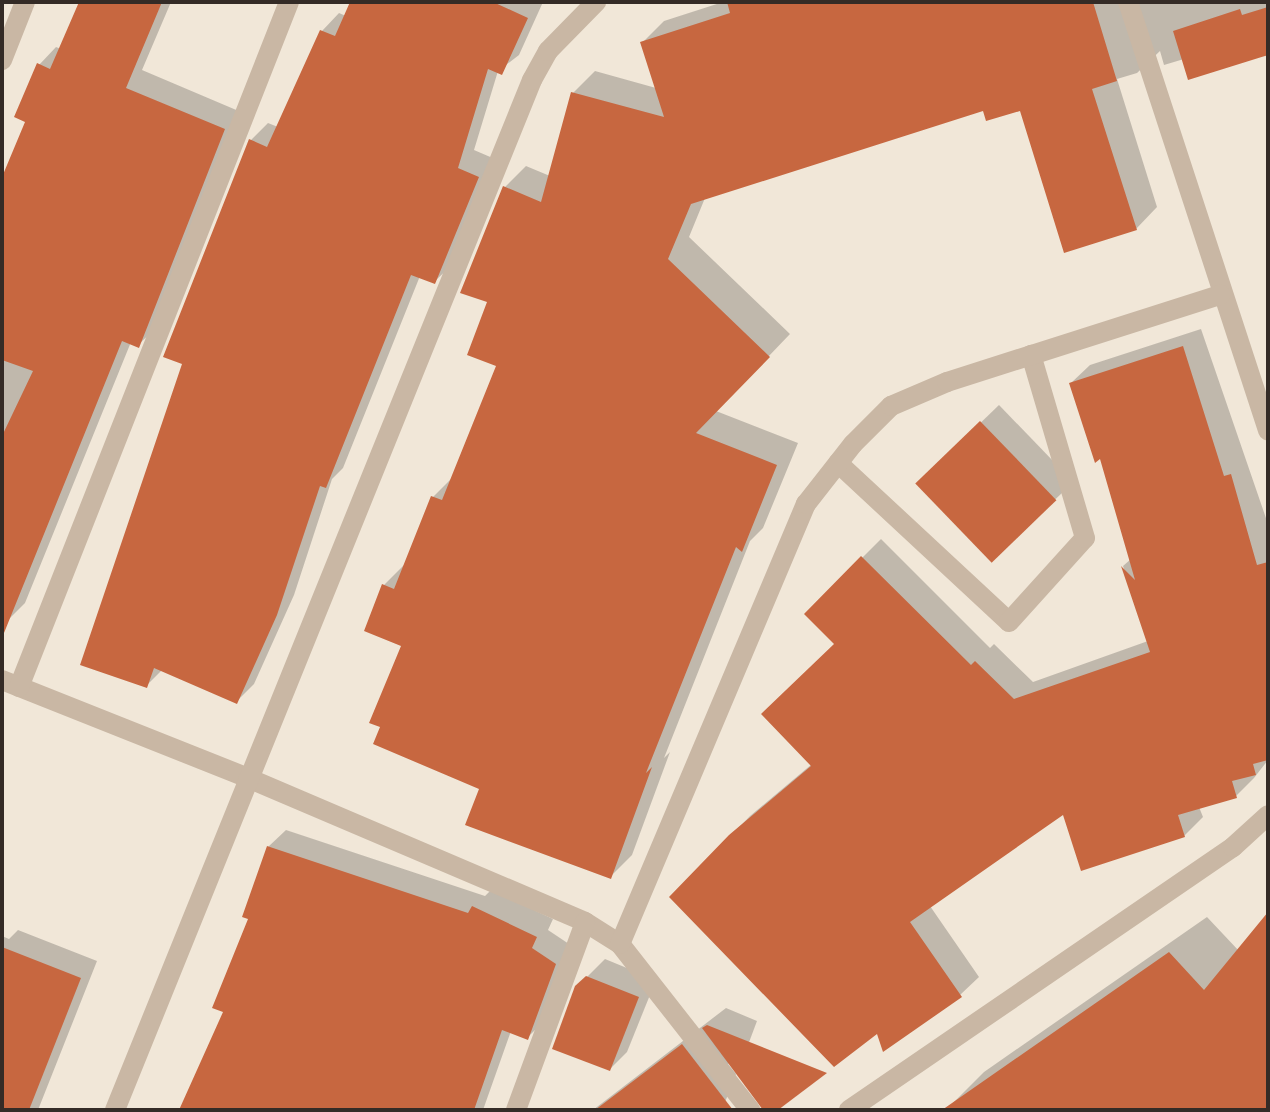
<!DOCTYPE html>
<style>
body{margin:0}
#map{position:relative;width:1270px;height:1112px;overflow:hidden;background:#f1e7d8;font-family:"Fira Sans",sans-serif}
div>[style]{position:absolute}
.shadow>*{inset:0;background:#0003;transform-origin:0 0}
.building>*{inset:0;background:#c76740;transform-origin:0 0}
.minor>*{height:20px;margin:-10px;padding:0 10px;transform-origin:10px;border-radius:10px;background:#c9b7a4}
span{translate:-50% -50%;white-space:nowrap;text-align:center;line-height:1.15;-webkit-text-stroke:8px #f9f1e4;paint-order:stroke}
.frame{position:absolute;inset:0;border:4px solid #342b26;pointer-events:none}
</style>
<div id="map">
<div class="shadow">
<i style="clip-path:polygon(81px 2px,171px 2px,142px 70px,241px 112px,156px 328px,138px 345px,131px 342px,25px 603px,7px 621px,2px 618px,2px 185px,27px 121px,39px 65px,56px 47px,61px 49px)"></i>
<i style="clip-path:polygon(352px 2px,543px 2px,519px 55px,498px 71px,474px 150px,495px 159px,453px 264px,435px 281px,420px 276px,343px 468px,332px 479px,294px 595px,254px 684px,236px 702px,162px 670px,147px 685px,184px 362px,251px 140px,268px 123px,278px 127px,322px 31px,339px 13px,346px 16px)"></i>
<i style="clip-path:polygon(723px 2px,1268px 2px,1268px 56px,1184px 59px,1164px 65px,1160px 51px,1137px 73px,1117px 79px,1157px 207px,1136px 229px,1021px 108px,984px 108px,705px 198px,689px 237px,790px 334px,716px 411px,798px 443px,763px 528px,750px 541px,664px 758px,670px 752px,632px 855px,610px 877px,481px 788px,404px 645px,384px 585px,406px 563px,433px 497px,454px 476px,499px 365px,505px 187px,526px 166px,550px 176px,573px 93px,595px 71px,656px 88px,642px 43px,664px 21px)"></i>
<i style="clip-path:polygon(1201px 329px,1268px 524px,1268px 760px,1254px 778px,1236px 796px,1199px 807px,1203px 817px,1184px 836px,1064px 812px,930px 906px,979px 977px,960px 995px,878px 1031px,671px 897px,750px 816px,812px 764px,836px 643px,806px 614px,881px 539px,990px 648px,994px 644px,1033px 682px,1148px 641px,1123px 566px,1131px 559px,1101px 455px,1071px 383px,1090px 365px)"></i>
<i style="left:999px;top:405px;width:107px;height:112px;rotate:46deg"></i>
<i style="clip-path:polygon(286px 830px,485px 896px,491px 890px,553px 919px,548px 930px,572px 946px,545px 1020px,527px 1038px,511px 1031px,483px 1110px,180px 1110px,226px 1011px,268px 847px)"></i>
<i style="clip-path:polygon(1268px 915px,1268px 1110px,947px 1109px,984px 1072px,1207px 917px,1239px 951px)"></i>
<i style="clip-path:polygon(18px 930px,97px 961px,38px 1110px,2px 1110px,2px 936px,9px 939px)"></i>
<i style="clip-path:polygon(605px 959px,656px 980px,627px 1052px,610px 1069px,577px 987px)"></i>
<i style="clip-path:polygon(726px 1008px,757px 1021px,748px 1045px,728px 1064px,736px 1074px,722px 1110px,593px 1110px)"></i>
</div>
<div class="building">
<i style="clip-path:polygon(79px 2px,162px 2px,126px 88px,225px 129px,139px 348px,122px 341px,4px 633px,2px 436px,33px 371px,2px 360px,2px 177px,25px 122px,14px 117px,37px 63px,50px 69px)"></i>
<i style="clip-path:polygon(350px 2px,493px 2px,528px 18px,502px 75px,488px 69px,458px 168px,479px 177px,435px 284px,411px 275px,326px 488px,320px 486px,277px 615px,237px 704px,154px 668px,147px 688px,80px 665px,182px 364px,163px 357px,249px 139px,267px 147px,320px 30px,335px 36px)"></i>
<i style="clip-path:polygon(727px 2px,1093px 2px,1117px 81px,1092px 89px,1137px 230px,1064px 253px,1020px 111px,986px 121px,983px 111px,691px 204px,668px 259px,770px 357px,696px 433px,777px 465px,742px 552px,736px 547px,646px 773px,652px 767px,611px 879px,465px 825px,479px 789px,373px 744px,380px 727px,369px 723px,401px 646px,364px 631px,382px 584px,394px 589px,431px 496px,442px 500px,496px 366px,467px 355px,487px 302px,460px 293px,503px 186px,541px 202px,571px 92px,664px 117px,640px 42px,730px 13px)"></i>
<i style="clip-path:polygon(1268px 7px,1268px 55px,1188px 80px,1173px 31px,1240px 9px,1242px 15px)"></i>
<i style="clip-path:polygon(1183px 346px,1224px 476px,1231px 474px,1257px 565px,1268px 562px,1268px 760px,1253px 764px,1256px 775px,1232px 781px,1237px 798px,1178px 815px,1185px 837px,1081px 871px,1063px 815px,910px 922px,962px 997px,883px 1052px,877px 1034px,834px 1067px,669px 897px,729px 835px,811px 766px,761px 714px,834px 644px,804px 614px,861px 556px,971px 665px,975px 661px,1014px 699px,1150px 652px,1121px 566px,1135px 580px,1100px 459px,1095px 463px,1069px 383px)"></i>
<i style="left:980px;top:421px;width:110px;height:90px;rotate:46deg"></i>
<i style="clip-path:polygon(267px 846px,468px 913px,472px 906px,537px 937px,532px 948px,556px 964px,528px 1040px,502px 1030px,474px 1110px,179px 1110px,223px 1012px,212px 1008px,248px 919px,242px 917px)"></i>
<i style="clip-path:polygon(1268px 912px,1268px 1110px,942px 1110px,1169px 952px,1204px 990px)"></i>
<i style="clip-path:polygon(2px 947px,81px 978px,29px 1110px,2px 1110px)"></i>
<i style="clip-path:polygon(586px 976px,639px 997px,610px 1071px,552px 1049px,575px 986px)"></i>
<i style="clip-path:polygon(707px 1025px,827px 1073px,778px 1110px,763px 1110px,702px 1028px)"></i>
<i style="clip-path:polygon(682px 1044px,733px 1110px,595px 1110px)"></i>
</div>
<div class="minor">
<i style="left:1128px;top:2px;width:451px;rotate:71.9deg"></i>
<i style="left:2px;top:60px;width:62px;rotate:-68.4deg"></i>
<i style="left:838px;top:463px;width:233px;rotate:42.9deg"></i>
<i style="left:1009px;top:622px;width:113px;rotate:-47.9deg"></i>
<i style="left:1085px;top:538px;width:191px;rotate:-106.4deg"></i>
<i style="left:2px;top:680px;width:265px;rotate:21.7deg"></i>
<i style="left:248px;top:778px;width:366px;rotate:23.1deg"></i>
<i style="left:585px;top:922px;width:41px;rotate:32.2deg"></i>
<i style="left:620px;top:944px;width:211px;rotate:51.9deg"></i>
<i style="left:19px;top:687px;width:736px;rotate:-68.49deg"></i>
<i style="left:620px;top:944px;width:478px;rotate:-67.1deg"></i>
<i style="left:806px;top:504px;width:76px;rotate:-51.9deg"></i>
<i style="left:853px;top:444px;width:54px;rotate:-45deg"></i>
<i style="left:891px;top:406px;width:61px;rotate:-23.2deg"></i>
<i style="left:947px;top:382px;width:287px;rotate:-17.7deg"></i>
<i style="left:115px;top:1110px;width:1111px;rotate:-67.96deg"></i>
<i style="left:532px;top:80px;width:33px;rotate:-61deg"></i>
<i style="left:548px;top:51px;width:69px;rotate:-45.6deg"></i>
<i style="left:516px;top:1110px;width:200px;rotate:-69.8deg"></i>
<i style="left:849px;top:1110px;width:465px;rotate:-34.4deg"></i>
<i style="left:1233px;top:847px;width:47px;rotate:-42.4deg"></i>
</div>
<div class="frame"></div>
</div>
